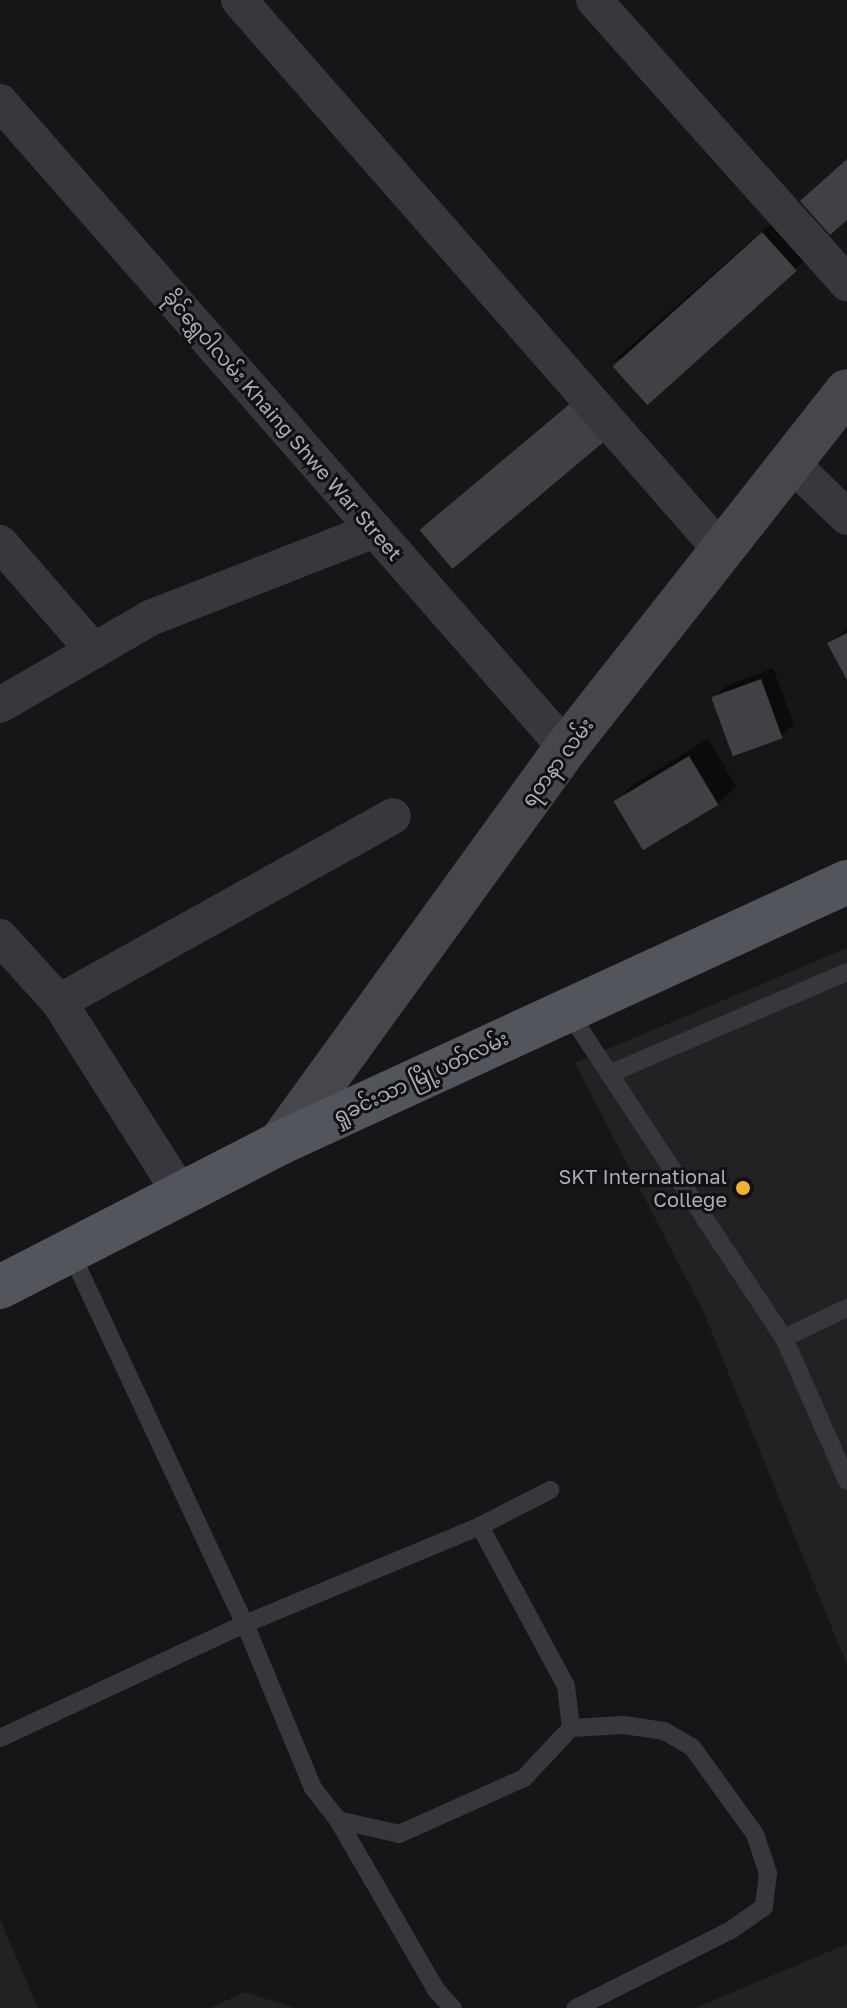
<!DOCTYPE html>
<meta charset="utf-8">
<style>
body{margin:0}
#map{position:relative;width:847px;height:2008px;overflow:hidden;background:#161618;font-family:"Golos Text","Noto Sans Myanmar",sans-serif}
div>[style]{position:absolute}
.built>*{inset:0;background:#222225}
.shadow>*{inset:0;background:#0007}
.building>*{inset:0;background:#404145;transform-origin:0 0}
.service>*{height:18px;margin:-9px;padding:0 9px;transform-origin:9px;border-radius:9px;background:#37383d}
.minor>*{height:36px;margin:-18px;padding:0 18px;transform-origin:18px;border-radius:18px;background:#37383d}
.secondary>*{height:44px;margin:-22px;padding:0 22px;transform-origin:22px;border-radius:22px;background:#45474d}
.primary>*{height:44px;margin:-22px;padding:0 22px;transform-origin:22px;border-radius:22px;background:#53555c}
.dots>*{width:22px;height:22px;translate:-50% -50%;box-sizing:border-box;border:4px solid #111113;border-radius:50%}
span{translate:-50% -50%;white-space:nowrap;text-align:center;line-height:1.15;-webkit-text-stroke:6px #111113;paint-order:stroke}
.street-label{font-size:20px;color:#a8adb8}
.poi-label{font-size:20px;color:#a8adb8}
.right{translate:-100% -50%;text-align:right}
</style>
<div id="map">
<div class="built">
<i style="clip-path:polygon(847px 948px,847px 1665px,704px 1313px,575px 1063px)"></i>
<i style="clip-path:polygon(0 1919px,38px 2008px,0 2008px)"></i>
<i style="clip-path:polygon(847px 1944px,847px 2008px,695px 2008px)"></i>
<i style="clip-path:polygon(245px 1992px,295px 2008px,210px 2008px)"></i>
</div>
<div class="shadow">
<i style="clip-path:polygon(781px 215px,813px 252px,795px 270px,611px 363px)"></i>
<i style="clip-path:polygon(847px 628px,847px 676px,830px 643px)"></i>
<i style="clip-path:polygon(773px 668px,794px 724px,781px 736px,713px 698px,726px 686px)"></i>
<i style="clip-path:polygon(708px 739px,736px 786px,718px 804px,616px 802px,634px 784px)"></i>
</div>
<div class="building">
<i style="clip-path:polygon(847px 159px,847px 220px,830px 235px,800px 201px)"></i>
<i style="left:762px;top:232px;width:52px;height:201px;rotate:48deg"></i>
<i style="left:572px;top:402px;width:51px;height:199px;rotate:50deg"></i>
<i style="clip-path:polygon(847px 633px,847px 680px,827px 643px)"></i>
<i style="left:761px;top:679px;width:63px;height:53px;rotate:70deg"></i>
<i style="left:689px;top:756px;width:57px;height:88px;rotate:59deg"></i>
</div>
<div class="service">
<i style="left:568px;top:1011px;width:392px;rotate:56.6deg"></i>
<i style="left:784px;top:1338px;width:70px;rotate:-25.5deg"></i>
<i style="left:609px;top:1074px;width:259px;rotate:-23.2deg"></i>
<i style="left:70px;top:1251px;width:412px;rotate:64.9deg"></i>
<i style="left:245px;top:1624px;width:178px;rotate:67.5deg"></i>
<i style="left:313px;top:1788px;width:41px;rotate:52deg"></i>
<i style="left:338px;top:1820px;width:63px;rotate:12.9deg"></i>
<i style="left:399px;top:1834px;width:137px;rotate:-24.1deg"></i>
<i style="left:524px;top:1778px;width:69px;rotate:-46.8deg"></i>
<i style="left:571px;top:1728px;width:42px;rotate:-96.8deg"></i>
<i style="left:566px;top:1686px;width:182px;rotate:-118.3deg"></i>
<i style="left:784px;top:1338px;width:156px;rotate:66.2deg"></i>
<i style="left:571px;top:1728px;width:53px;rotate:-3.2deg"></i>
<i style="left:624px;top:1725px;width:40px;rotate:8.5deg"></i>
<i style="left:664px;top:1731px;width:32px;rotate:30deg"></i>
<i style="left:692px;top:1747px;width:107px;rotate:54.1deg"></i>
<i style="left:755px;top:1834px;width:41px;rotate:71.6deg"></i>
<i style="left:768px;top:1873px;width:34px;rotate:97deg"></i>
<i style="left:764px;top:1907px;width:40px;rotate:145.1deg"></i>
<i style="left:731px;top:1930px;width:174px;rotate:153.3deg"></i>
<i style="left:0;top:1738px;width:270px;rotate:-25deg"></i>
<i style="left:245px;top:1624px;width:255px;rotate:-22.6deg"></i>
<i style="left:480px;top:1526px;width:79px;rotate:-27.2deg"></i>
<i style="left:338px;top:1820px;width:196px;rotate:60deg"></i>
<i style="left:436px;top:1990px;width:25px;rotate:47deg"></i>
</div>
<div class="minor">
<i style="left:239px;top:0;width:731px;rotate:48.77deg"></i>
<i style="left:594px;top:0;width:380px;rotate:48.2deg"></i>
<i style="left:0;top:102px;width:859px;rotate:48.78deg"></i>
<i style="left:790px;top:462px;width:79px;rotate:44deg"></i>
<i style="left:0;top:543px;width:143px;rotate:49deg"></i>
<i style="left:0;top:705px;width:173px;rotate:-30.1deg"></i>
<i style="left:150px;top:618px;width:242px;rotate:-21.4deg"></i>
<i style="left:0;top:937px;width:88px;rotate:47.8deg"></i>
<i style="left:59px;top:1002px;width:230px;rotate:57.6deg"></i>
<i style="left:59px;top:1002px;width:382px;rotate:-29.1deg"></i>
</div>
<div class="secondary">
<i style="left:280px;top:1143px;width:488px;rotate:-54.1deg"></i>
<i style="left:566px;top:748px;width:454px;rotate:-51.8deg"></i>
</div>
<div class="primary">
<i style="left:0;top:1287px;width:315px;rotate:-27.2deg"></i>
<i style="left:280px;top:1143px;width:624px;rotate:-24.72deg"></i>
</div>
<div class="dots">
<i style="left:743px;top:1188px;background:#f2b134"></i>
</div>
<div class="street-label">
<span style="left:283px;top:425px;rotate:49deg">ခိုင်ရွှေဝါလမ်း Khaing Shwe War Street</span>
<span style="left:557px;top:762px;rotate:-53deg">ရတနာ လမ်း</span>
<span style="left:420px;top:1077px;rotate:-25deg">ရှုခင်းသာ မြို့ပတ်လမ်း</span>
</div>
<div class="poi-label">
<span class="right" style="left:727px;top:1188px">SKT International<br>College</span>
</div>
</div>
